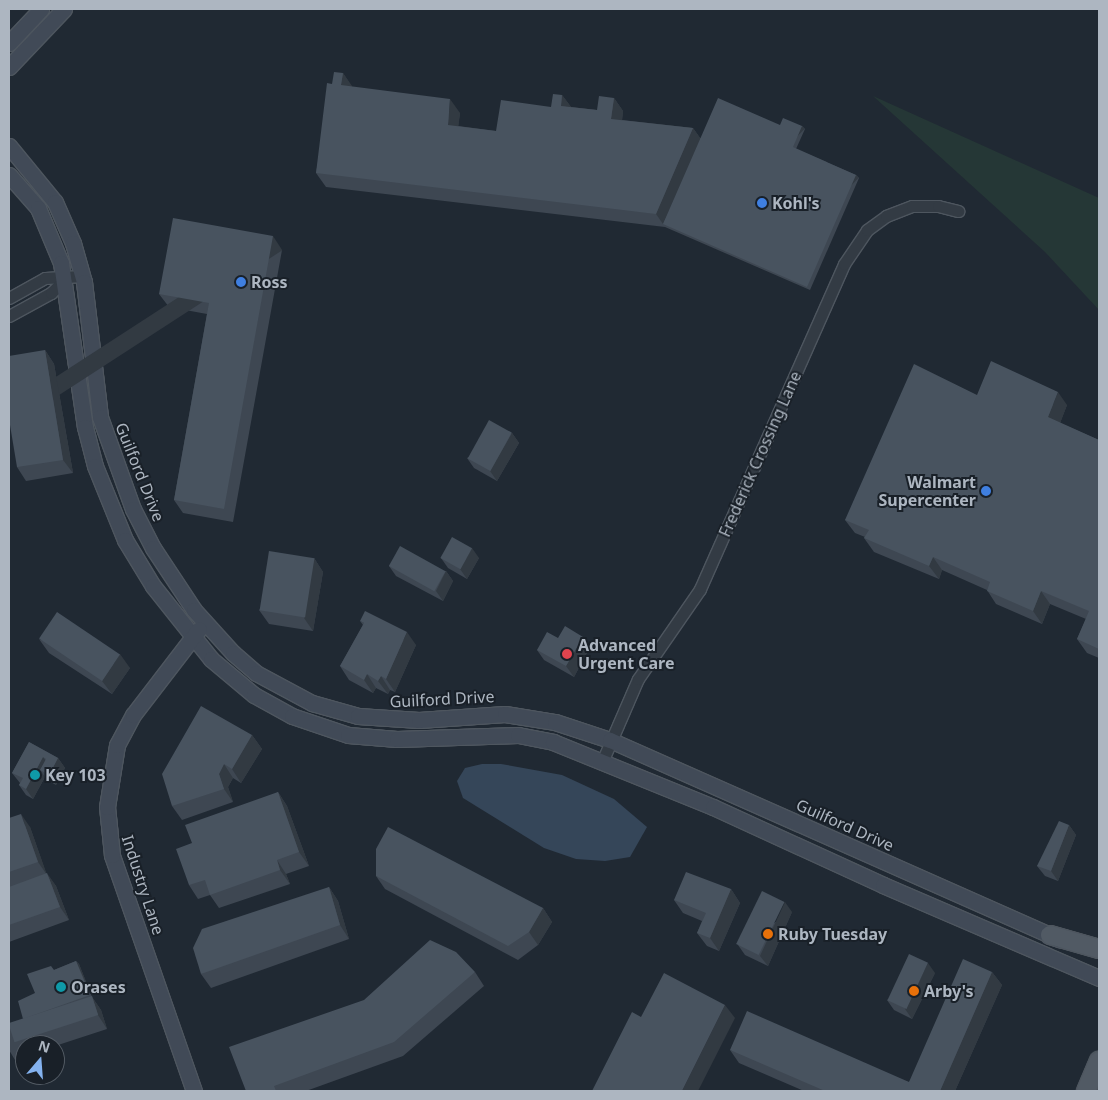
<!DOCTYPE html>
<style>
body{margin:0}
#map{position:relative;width:1108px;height:1100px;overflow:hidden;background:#202933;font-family:"Noto Sans",sans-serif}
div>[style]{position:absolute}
.green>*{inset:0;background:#253736}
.water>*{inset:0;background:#354659}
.roads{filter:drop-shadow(1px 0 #4e565f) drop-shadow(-1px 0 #4e565f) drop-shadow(0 1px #4e565f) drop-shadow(0 -1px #4e565f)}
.street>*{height:11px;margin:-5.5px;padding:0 5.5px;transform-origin:5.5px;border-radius:5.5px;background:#333b44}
.secondary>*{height:15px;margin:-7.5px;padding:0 7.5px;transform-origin:7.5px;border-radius:7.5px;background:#414a57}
.primary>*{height:18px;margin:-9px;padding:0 9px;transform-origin:9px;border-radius:9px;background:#515a64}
.wall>*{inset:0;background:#3e4752}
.shaded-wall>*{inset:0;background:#323a42;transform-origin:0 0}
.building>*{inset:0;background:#48535f;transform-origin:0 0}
.dots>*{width:14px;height:14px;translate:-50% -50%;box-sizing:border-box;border:2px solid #192028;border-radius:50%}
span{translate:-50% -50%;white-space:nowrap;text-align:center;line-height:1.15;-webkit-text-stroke:4px #192028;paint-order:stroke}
.poi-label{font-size:16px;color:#adb6c1;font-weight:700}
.left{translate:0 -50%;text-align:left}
.right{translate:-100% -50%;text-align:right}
.street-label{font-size:16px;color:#adb6c1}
.frame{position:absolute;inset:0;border:10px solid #adb6c1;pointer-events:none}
.north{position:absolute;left:15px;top:1035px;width:50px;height:50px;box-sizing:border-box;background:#192028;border:1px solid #545c65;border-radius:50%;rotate:18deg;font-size:14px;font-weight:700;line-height:20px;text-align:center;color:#adb6c1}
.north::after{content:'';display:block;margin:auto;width:18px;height:22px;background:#84b2ef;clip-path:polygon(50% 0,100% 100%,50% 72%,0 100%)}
</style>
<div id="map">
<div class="green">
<i style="clip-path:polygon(873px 96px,1099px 198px,1099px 310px,1045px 252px)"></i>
</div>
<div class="water">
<i style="clip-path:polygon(482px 764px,501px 764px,562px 775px,614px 799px,647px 827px,630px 857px,605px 861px,576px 859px,544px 848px,463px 798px,457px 781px,465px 768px)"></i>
</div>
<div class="roads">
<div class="street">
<i style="left:9px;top:298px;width:41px;rotate:-29.1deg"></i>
<i style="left:45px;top:278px;width:38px;rotate:-3deg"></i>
<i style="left:9px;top:316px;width:48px;rotate:-28.7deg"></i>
<i style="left:51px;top:293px;width:20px;rotate:-45deg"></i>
<i style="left:602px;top:762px;width:90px;rotate:-66.6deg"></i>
<i style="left:638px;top:679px;width:109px;rotate:-55.4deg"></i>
<i style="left:700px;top:589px;width:355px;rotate:-66.1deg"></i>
<i style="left:844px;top:264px;width:41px;rotate:-55.9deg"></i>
<i style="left:867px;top:230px;width:24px;rotate:-36deg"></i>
<i style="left:886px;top:216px;width:28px;rotate:-21deg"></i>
<i style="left:912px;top:206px;width:26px"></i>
<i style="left:938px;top:206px;width:21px;rotate:14deg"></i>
</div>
<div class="secondary">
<i style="left:9px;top:43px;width:47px;rotate:-46.7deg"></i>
<i style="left:9px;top:67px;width:80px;rotate:-46.5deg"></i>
<i style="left:9px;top:146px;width:72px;rotate:50.6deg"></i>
<i style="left:55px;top:202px;width:45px;rotate:66.3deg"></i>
<i style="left:73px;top:243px;width:41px;rotate:74.2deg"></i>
<i style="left:84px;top:282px;width:136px;rotate:83.2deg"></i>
<i style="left:100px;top:417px;width:98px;rotate:70.3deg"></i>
<i style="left:133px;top:509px;width:44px;rotate:62.9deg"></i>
<i style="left:153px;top:548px;width:74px;rotate:56.5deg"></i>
<i style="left:194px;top:610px;width:58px;rotate:47.8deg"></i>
<i style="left:233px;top:653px;width:30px;rotate:41deg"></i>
<i style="left:256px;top:673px;width:64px;rotate:28.2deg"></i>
<i style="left:312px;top:703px;width:48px;rotate:15.8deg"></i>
<i style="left:358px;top:716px;width:61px;rotate:3.8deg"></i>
<i style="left:419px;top:720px;width:86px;rotate:-4deg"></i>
<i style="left:505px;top:714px;width:51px;rotate:9.1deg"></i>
<i style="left:555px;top:722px;width:58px;rotate:18.1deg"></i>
<i style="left:610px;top:740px;width:492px;rotate:23.9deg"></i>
<i style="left:9px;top:175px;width:44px;rotate:48.7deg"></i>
<i style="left:38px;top:208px;width:60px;rotate:67.3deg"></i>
<i style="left:61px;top:263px;width:166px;rotate:81.7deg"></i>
<i style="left:85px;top:427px;width:40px;rotate:75.6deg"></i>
<i style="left:95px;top:466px;width:80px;rotate:67.9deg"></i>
<i style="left:125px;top:540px;width:54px;rotate:58.7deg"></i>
<i style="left:153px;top:586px;width:93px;rotate:51.5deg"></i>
<i style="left:211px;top:659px;width:56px;rotate:39.9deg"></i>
<i style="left:254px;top:695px;width:43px;rotate:28.9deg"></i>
<i style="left:292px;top:716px;width:59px;rotate:18.7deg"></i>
<i style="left:348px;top:735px;width:49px;rotate:4.7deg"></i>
<i style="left:397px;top:739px;width:121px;rotate:-1.9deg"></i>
<i style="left:518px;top:735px;width:36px;rotate:11deg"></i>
<i style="left:553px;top:742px;width:173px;rotate:22.1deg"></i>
<i style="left:713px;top:807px;width:187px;rotate:24.6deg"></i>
<i style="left:883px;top:885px;width:235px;rotate:23.3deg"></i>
<i style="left:194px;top:1091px;width:250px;rotate:-109.2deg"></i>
<i style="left:112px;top:855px;width:48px;rotate:-95.9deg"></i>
<i style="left:107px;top:807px;width:63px;rotate:-80.8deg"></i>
<i style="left:117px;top:745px;width:34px;rotate:-62deg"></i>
<i style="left:133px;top:715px;width:108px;rotate:-52.5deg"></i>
</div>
<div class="primary">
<i style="left:1050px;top:935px;width:51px;rotate:15.9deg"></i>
<i style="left:1086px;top:1091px;width:33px;rotate:-67deg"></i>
</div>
</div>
<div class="wall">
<i style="clip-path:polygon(343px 73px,352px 87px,460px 113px,458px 126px,496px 131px,551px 107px,562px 95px,571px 107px,597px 110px,614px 98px,623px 111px,622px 120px,693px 128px,700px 138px,780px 125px,802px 126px,805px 129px,796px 149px,856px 175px,859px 178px,810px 290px,665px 227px,326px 187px,316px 173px,332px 84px)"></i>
<i style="clip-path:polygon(282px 250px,233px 522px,183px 513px,174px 500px,207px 314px,169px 307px,159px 294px)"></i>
<i style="clip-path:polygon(45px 350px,54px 364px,73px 473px,26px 481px,17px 467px)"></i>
<i style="clip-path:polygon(977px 395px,1067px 405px,1060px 423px,1099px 440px,1099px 658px,1087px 653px,1077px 639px,1086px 619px,1050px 604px,1042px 624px,996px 604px,987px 590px,942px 570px,939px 579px,874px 552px,864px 538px,865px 537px,855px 533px,845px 520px)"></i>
<i style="clip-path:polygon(512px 433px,519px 443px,497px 481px,474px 468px,467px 458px)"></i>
<i style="clip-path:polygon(314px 558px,323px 572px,313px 631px,269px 624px,259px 610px)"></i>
<i style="clip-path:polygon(441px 558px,479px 558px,467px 579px,448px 568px)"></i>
<i style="clip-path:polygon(389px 566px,446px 571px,453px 581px,443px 601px,396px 576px)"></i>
<i style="clip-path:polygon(360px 621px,416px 645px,395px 692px,390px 690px,388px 694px,376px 688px,373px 693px,349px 680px,340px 666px,363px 625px)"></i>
<i style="clip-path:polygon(558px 638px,590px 647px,574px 677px,544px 660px,537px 650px)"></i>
<i style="clip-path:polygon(39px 639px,130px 668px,112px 694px,49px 653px)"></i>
<i style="clip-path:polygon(252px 735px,262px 749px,241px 783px,233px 778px,228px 787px,233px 802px,182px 820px,172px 806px)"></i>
<i style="clip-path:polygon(29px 742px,58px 758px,65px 768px,56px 785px,47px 780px,45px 777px,33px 799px,26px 795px,19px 785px,20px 783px,12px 773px)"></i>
<i style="clip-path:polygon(278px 792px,287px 806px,309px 866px,286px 874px,290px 884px,219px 908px,210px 895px,198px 899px,189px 885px,192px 843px)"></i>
<i style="clip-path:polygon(9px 818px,30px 827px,46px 873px,56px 886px,69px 920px,9px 942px)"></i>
<i style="clip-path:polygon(1069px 825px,1076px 835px,1058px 881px,1045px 876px,1037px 866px)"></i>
<i style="clip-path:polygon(376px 876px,543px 908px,552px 922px,538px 945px,518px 960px,385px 889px)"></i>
<i style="clip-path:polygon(329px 887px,338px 901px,349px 939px,211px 988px,201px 974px)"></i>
<i style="clip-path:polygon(731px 889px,740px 903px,719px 951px,707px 946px,697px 933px,702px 921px,683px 913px,674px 900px)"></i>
<i style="clip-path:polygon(792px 912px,768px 966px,745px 955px,738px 945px)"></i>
<i style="clip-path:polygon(76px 961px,79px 964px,92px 997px,101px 1010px,107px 1029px,55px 1046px,55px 1045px,25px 1045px,25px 1056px,15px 1060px,9px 1050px,9px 1024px,24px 1019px,35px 993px,54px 970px)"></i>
<i style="clip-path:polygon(475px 972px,484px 986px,403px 1056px,306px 1091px,246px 1091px)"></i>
<i style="clip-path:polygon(992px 972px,1002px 985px,955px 1091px,804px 1091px,739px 1063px,730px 1050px,909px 1082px)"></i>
<i style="clip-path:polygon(935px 973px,912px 1019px,894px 1010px,887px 1000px)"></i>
</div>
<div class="shaded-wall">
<i style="clip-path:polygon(343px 73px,352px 86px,350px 99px,341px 85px)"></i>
<i style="clip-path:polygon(562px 95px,572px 108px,561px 106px)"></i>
<i style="clip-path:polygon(614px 98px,623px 111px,621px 132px,611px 119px)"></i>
<i style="clip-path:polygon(450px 99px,460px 113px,457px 139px,448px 125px)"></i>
<i style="left:802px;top:126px;width:4px;height:23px;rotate:45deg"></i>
<i style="clip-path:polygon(693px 128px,703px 142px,663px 224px,656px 214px)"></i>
<i style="left:856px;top:175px;width:4px;height:122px;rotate:45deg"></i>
<i style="left:273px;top:236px;width:17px;height:277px;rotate:57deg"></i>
<i style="clip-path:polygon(45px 350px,54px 364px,73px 473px,63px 460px)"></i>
<i style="clip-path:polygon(1058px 392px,1067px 405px,1057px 431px,1048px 417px)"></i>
<i style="clip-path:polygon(512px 433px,519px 443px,497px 481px,490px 471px)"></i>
<i style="clip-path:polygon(472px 548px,479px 558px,467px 579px,460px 569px)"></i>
<i style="clip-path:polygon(933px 557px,942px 570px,939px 579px,929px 566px)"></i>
<i style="clip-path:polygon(314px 558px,323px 572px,313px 631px,304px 618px)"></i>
<i style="clip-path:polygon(446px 571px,453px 581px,443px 601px,436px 591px)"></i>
<i style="clip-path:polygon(1041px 591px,1050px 604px,1042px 624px,1033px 611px)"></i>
<i style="clip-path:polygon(407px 632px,416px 645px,395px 692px,386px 679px)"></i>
<i style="clip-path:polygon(583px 637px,590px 647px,574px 677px,566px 666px)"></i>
<i style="clip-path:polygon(120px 654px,130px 668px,112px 694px,102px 681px)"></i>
<i style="clip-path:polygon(367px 674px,376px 688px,373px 693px,364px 680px)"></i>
<i style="clip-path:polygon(381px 676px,390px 690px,388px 694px,378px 681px)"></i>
<i style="clip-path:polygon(252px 735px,262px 749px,241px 783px,232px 769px)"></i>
<i style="clip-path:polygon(43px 757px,50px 767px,40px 770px,45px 777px,33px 799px,26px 789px)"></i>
<i style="clip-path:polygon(58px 758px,65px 768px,56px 785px,49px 775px)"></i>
<i style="clip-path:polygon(224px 764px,233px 778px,228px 787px,233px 802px,224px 789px,219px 774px)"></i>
<i style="clip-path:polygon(278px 792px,287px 806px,309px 866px,299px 852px)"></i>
<i style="clip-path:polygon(21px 814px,30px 827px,47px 875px,38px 862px)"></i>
<i style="clip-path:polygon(1069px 825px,1076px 835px,1058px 881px,1051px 871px)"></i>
<i style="clip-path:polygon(277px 860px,286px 874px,290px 884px,280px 870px)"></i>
<i style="clip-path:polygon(47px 873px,56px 886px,69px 920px,60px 907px)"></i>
<i style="clip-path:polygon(329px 887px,338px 901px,349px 939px,340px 925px)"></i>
<i style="clip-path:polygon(731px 889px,740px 903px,719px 951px,710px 938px)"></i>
<i style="clip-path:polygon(785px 902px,792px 912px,768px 966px,760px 956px)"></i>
<i style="clip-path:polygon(543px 908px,552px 922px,538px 945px,529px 932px)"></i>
<i style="clip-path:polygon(76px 961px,79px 964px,92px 997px,101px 1010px,107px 1029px,98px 1015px,92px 997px)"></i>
<i style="clip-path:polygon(928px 963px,935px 973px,912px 1019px,905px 1009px)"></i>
<i style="clip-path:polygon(992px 972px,1002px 985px,955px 1091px,940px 1091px)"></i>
<i style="clip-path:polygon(725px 1005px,735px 1018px,698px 1091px,682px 1091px)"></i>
</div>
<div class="building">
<i style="clip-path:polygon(334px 72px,343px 73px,341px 85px,450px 99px,448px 125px,496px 131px,501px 100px,551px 107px,553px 94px,562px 95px,561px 106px,597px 110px,599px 96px,614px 98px,611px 119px,693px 128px,656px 214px,316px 173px,327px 83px,332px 84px)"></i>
<i style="clip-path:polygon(718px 98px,780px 125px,783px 118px,802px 126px,793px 147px,856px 175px,807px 287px,663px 224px)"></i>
<i style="clip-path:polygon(173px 218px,273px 236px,224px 509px,174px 500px,209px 303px,159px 294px)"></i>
<i style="clip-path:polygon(45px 350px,63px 460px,17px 467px,9px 419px,9px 356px)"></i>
<i style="clip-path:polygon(991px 361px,1058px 392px,1048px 417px,1099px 440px,1099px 649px,1077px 639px,1089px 611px,1041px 591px,1033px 611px,987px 591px,990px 582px,933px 557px,929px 566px,864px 538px,869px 530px,845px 520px,914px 364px,977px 395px)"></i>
<i style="left:489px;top:420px;width:26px;height:44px;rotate:29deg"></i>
<i style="left:452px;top:537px;width:23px;height:24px;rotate:29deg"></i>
<i style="left:400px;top:546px;width:52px;height:23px;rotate:29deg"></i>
<i style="left:269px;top:551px;width:46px;height:60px;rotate:9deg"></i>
<i style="clip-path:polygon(365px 611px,407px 632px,386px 679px,381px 676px,378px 681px,367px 674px,364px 680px,340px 666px,364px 623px,360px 621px)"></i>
<i style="left:57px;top:612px;width:76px;height:32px;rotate:34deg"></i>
<i style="clip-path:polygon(565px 626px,583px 637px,566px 666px,537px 650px,547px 632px,558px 638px)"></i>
<i style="clip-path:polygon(201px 706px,252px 735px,232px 769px,224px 764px,219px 774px,224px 789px,172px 806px,162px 774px)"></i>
<i style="clip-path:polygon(29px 742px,58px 758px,49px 775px,40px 770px,46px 759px,43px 757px,26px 789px,19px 785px,23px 778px,12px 773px)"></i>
<i style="clip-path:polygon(278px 792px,299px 852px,277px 860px,280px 870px,210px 895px,205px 880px,189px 885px,176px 849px,192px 843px,185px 825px)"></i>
<i style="clip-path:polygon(21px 814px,38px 862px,9px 872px,9px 818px)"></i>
<i style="clip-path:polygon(1059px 821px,1069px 825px,1051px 871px,1037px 866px)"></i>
<i style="clip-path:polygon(388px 827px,543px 908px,529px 932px,508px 946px,376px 876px,376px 849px)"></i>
<i style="clip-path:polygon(686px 872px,731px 889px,710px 938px,697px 933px,706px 913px,674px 900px)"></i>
<i style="clip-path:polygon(47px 873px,60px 907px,9px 925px,9px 887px)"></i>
<i style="clip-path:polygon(329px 887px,340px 925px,201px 974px,193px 948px,202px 929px)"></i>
<i style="left:762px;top:891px;width:25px;height:59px;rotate:26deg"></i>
<i style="clip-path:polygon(430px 940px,456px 952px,475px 972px,394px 1042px,274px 1086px,276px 1091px,246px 1091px,229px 1047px,364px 1000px)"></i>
<i style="left:909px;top:954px;width:21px;height:51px;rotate:25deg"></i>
<i style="clip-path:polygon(963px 959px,992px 972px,940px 1091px,825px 1091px,730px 1050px,747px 1011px,909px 1082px)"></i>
<i style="clip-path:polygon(76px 961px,90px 995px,23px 1019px,18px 1001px,35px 993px,27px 974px,51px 966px,54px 970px)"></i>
<i style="clip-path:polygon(664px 973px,725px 1005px,682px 1091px,592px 1091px,632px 1012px,641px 1017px)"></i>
<i style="left:92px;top:996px;width:20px;height:88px;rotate:72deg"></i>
</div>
<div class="dots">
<i style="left:762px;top:203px;background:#3f7fe0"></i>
<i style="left:241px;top:282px;background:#3f7fe0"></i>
<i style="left:986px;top:491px;background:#3f7fe0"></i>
<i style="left:567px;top:654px;background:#e0444e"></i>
<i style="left:35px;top:775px;background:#0f9aa8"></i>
<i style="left:768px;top:934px;background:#e8710a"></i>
<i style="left:61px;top:987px;background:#0f9aa8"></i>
<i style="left:914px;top:991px;background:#e8710a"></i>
</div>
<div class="poi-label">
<span class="left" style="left:772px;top:203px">Kohl's</span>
<span class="left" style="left:251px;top:282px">Ross</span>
<span class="right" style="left:976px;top:491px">Walmart<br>Supercenter</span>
<span class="left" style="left:578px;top:654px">Advanced<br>Urgent Care</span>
<span class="left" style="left:45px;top:775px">Key 103</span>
<span class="left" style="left:778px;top:934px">Ruby Tuesday</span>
<span class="left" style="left:71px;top:987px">Orases</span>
<span class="left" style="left:924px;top:991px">Arby's</span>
</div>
<div class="street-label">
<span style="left:760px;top:454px;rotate:-66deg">Frederick Crossing Lane</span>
<span style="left:140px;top:472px;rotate:68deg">Guilford Drive</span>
<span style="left:442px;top:699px;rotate:-3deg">Guilford Drive</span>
<span style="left:845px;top:825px;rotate:24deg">Guilford Drive</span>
<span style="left:143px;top:885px;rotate:72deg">Industry Lane</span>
</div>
<div class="frame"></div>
<div class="north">N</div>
</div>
